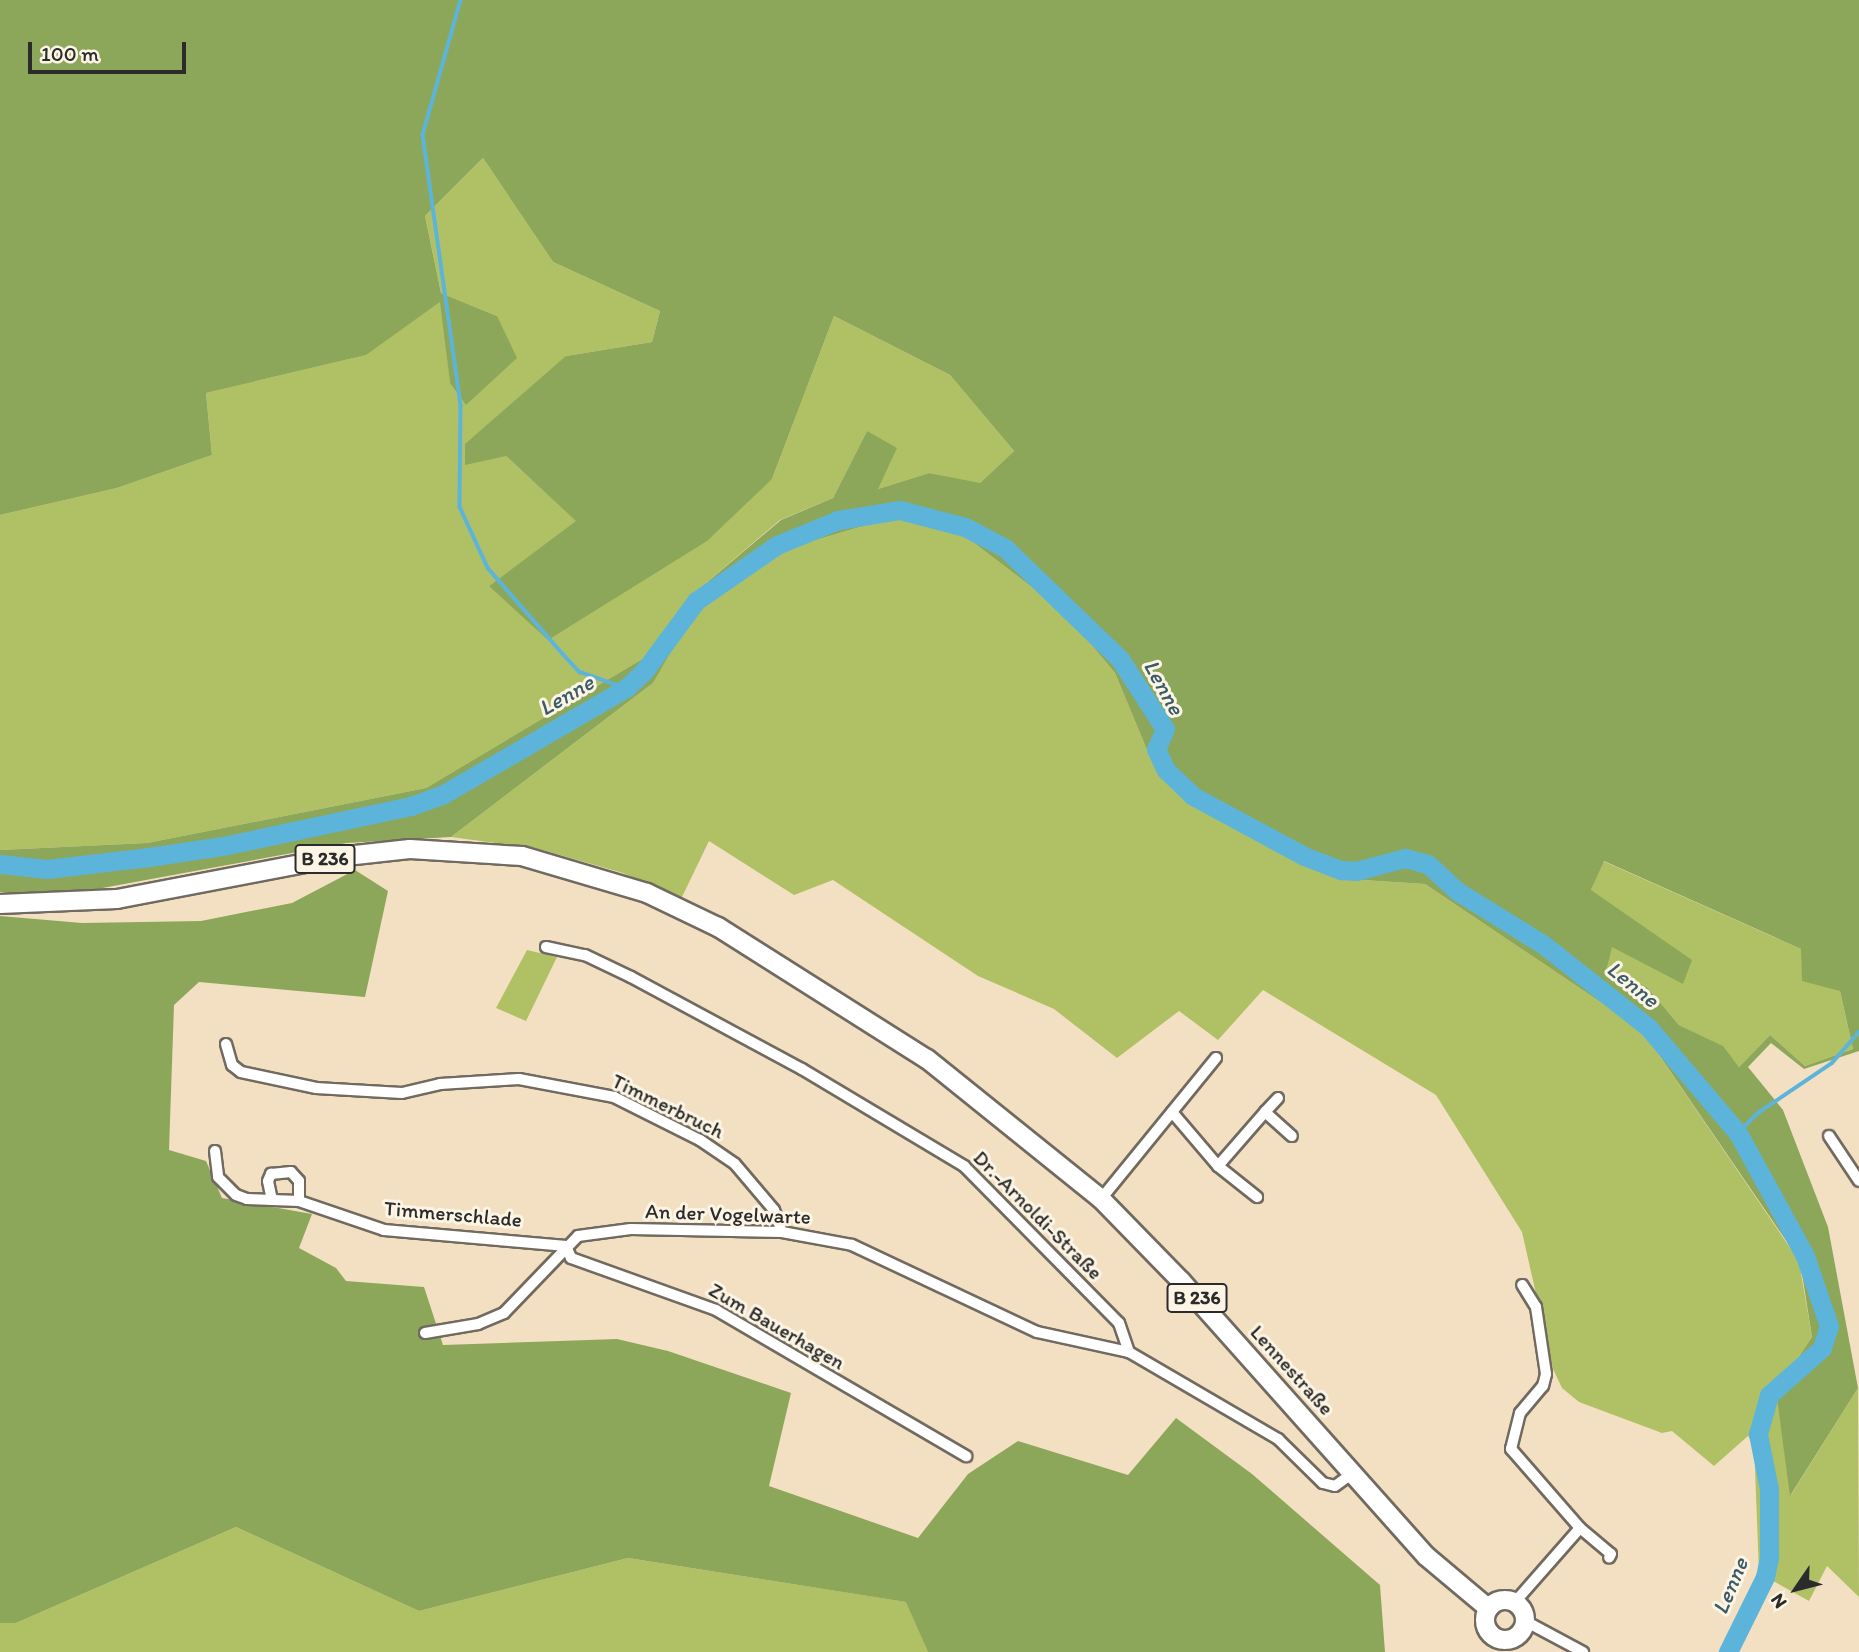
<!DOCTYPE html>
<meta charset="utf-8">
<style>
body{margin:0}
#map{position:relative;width:1859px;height:1652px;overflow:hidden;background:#f3e0c2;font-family:Itim,sans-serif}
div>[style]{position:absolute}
.green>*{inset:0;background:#b0c165}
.forest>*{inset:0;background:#8ca75a}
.stream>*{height:3.5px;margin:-1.75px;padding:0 1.75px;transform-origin:1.75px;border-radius:1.75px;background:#5db4da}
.river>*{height:19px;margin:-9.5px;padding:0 9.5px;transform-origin:9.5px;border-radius:9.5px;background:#5db4da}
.roads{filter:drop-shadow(2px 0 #716a60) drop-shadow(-2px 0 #716a60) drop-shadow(0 2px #716a60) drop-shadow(0 -2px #716a60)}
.street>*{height:10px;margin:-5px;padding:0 5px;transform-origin:5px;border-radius:5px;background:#fff}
.primary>*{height:18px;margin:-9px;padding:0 9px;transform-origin:9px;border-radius:9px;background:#fff}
.primary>.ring{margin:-9px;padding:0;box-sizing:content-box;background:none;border:18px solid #fff;border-radius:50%}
span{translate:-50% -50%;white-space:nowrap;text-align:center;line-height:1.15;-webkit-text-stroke:6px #fcf5e5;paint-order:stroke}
.shield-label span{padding:2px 5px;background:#fcf5e5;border:2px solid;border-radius:5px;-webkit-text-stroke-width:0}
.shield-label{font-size:19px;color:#2b2b2b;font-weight:700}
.street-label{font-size:21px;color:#2b2b2b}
.water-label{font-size:23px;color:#3c5b68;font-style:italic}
.north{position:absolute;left:1761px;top:1554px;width:70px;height:70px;-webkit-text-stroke:5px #fcf5e5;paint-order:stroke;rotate:235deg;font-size:19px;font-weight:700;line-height:28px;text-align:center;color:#2b2b2b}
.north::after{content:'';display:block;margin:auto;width:24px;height:32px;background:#2b2b2b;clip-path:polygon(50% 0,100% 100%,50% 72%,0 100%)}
.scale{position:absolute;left:28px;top:42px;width:158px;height:32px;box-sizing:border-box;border:4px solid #2b2b2b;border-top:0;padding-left:9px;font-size:21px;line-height:24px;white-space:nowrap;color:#2b2b2b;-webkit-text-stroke:5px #fcf5e5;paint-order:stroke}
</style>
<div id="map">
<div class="green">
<i style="clip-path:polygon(483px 158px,553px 262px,660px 311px,652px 342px,566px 356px,506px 456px,577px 521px,489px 586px,772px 479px,834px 316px,950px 375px,1014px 451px,979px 484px,929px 473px,878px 489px,867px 431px,833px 498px,780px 520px,700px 588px,706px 599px,789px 548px,897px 516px,961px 533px,1063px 611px,1115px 673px,1157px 774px,1243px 829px,1347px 879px,1425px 884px,1642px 1030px,1799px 1261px,1812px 1337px,1776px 1391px,1791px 1495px,1858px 1388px,1859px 1597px,1827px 1566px,1809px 1601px,1759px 1573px,1754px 1442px,1748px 1436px,1714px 1466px,1672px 1431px,1662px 1433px,1579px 1402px,1562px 1388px,1553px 1369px,1522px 1232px,1436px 1095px,1263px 990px,1218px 1040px,1179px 1011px,1117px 1058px,1054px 1009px,978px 976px,833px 880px,794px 895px,709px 841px,681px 899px,623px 873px,539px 849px,451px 837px,653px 683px,693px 593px,644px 658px,426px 788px,147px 843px,0 850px,0 515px,117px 488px,212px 455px,206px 393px,365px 355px,441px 301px,450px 382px,497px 316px,441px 293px,425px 216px)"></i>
<i style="clip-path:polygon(1603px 861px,1801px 949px,1840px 991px,1853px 1049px,1805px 1066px,1770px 1035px,1739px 1067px,1722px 1046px,1679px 1025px,1647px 987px,1607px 968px,1611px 947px,1591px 890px)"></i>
<i style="clip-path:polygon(527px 950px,557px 957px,526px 1021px,496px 1008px)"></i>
<i style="clip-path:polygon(236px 1527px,419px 1611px,628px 1558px,907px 1602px,928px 1652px,0 1652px,0 1623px,16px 1623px)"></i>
</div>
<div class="forest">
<i style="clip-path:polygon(evenodd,0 0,1859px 0,1859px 1051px,1804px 1069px,1771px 1043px,1748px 1067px,1783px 1110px,1828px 1227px,1858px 1388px,1790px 1496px,1776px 1391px,1812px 1337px,1800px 1261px,1642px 1030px,1425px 884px,1347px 879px,1243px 829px,1157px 774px,1115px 673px,1063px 611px,961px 533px,897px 516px,789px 548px,707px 599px,699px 589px,781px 520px,833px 498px,867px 431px,897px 448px,878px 489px,929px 473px,980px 483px,1014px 451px,950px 375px,834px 316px,772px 479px,707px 541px,548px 640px,489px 586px,576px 521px,506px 456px,465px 465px,465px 444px,566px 356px,652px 342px,660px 311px,553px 262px,483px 158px,425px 216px,441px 293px,497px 316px,517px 358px,466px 405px,450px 383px,440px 302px,366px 355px,206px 393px,212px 455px,117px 488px,0 515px,0 0,1604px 861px,1801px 949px,1802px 981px,1840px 991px,1853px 1049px,1805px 1066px,1770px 1035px,1739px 1067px,1723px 1046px,1679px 1025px,1647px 987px,1607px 968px,1612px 947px,1683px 984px,1692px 960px,1591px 890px,1604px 861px)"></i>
<i style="clip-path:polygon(693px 593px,700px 600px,653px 683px,451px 837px,347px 843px,59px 896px,0 892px,0 850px,147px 843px,426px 788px,644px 658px)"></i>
<i style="clip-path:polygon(355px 870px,388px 891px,365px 997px,199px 982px,174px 1005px,169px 1150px,206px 1161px,222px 1198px,312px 1214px,299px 1248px,336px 1268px,346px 1281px,424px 1287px,443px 1345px,617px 1339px,668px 1351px,791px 1393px,769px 1486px,918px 1538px,968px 1474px,1018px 1441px,1128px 1475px,1176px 1418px,1252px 1474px,1380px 1585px,1385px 1652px,928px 1652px,906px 1602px,628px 1558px,419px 1611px,236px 1527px,16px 1623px,0 1623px,0 916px,82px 923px,201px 921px,292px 903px)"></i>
</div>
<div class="stream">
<i style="left:461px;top:0;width:140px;rotate:105.7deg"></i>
<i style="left:423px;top:135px;width:273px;rotate:82deg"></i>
<i style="left:461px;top:405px;width:102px;rotate:90.6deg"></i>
<i style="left:460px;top:507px;width:67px;rotate:65.3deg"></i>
<i style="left:488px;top:568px;width:114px;rotate:48.9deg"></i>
<i style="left:563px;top:654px;width:25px;rotate:47deg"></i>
<i style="left:580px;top:672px;width:49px;rotate:19.2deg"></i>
<i style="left:1738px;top:1133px;width:28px;rotate:-45deg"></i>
<i style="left:1758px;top:1113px;width:89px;rotate:-34deg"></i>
<i style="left:1832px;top:1063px;width:41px;rotate:-48.9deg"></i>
</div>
<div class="river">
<i style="left:0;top:864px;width:47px;rotate:6.1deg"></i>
<i style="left:47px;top:869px;width:103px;rotate:-6.7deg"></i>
<i style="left:149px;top:857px;width:75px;rotate:-8.5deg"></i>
<i style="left:223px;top:846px;width:192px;rotate:-12deg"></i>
<i style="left:411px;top:806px;width:33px;rotate:-20deg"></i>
<i style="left:442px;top:795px;width:213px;rotate:-30.2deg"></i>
<i style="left:626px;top:688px;width:26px;rotate:-43deg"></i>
<i style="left:645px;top:670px;width:86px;rotate:-53.5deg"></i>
<i style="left:696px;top:601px;width:98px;rotate:-34.7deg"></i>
<i style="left:777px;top:545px;width:66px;rotate:-22.3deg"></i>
<i style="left:838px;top:520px;width:63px;rotate:-9.2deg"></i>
<i style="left:900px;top:510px;width:67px;rotate:14.7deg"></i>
<i style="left:965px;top:527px;width:45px;rotate:27.7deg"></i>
<i style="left:1005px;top:548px;width:160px;rotate:44deg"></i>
<i style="left:1120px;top:659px;width:83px;rotate:57.3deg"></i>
<i style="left:1165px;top:729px;width:22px;rotate:114deg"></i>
<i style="left:1156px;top:749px;width:23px;rotate:65deg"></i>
<i style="left:1166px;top:770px;width:37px;rotate:44deg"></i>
<i style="left:1193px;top:796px;width:126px;rotate:28.4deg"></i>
<i style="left:1304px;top:856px;width:40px;rotate:21deg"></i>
<i style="left:1341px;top:870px;width:15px;rotate:4deg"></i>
<i style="left:1356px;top:871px;width:51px;rotate:-14.9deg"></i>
<i style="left:1405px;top:858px;width:24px;rotate:15deg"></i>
<i style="left:1428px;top:864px;width:40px;rotate:43deg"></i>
<i style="left:1457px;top:891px;width:102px;rotate:31.8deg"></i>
<i style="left:1544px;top:945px;width:132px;rotate:38.3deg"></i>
<i style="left:1648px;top:1027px;width:139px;rotate:49.7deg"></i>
<i style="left:1738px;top:1133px;width:140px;rotate:61.4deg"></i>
<i style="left:1805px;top:1256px;width:74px;rotate:71.1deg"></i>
<i style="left:1829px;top:1326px;width:23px;rotate:108deg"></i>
<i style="left:1822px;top:1348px;width:71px;rotate:138.4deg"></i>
<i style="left:1769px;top:1395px;width:41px;rotate:105.8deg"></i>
<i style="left:1758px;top:1434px;width:56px;rotate:78.7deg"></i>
<i style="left:1769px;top:1489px;width:69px;rotate:90deg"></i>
<i style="left:1769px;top:1558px;width:19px;rotate:102deg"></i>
<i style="left:1765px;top:1577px;width:84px;rotate:116.3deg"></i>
</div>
<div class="roads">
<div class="street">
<i style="left:546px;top:947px;width:40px;rotate:12deg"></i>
<i style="left:585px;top:955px;width:51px;rotate:25.6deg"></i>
<i style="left:631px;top:977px;width:194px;rotate:28.3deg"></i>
<i style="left:802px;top:1069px;width:189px;rotate:30.9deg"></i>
<i style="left:964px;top:1166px;width:221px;rotate:45.4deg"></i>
<i style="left:1119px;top:1323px;width:31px;rotate:71deg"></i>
<i style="left:1129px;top:1352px;width:173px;rotate:30.3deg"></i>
<i style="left:1278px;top:1439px;width:63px;rotate:44.4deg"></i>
<i style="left:1323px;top:1483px;width:12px;rotate:14deg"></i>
<i style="left:1335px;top:1486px;width:22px;rotate:-36deg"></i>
<i style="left:226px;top:1044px;width:22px;rotate:74deg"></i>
<i style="left:232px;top:1065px;width:11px;rotate:38deg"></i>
<i style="left:241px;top:1072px;width:77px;rotate:12deg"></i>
<i style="left:316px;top:1088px;width:86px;rotate:3.3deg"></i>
<i style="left:402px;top:1093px;width:39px;rotate:-13deg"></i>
<i style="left:440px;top:1084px;width:79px;rotate:-3.6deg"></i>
<i style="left:519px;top:1079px;width:97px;rotate:10.7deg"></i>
<i style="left:614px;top:1097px;width:96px;rotate:26.6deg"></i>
<i style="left:700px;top:1140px;width:42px;rotate:34.4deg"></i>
<i style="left:735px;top:1164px;width:60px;rotate:49.7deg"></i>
<i style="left:774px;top:1210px;width:23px;rotate:70deg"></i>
<i style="left:1172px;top:1112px;width:71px;rotate:49.6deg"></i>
<i style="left:1218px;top:1166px;width:50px;rotate:38.5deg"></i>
<i style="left:1265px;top:1112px;width:19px;rotate:-47deg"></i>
<i style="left:1829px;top:1136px;width:54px;rotate:56.3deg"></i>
<i style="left:215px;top:1151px;width:26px;rotate:83deg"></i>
<i style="left:218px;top:1177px;width:25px;rotate:45deg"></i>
<i style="left:236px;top:1195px;width:12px;rotate:20deg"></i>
<i style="left:247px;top:1199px;width:52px;rotate:2.2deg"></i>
<i style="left:299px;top:1201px;width:90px;rotate:18.8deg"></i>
<i style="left:384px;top:1230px;width:183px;rotate:5deg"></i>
<i style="left:1218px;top:1166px;width:72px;rotate:-49deg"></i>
<i style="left:1265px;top:1112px;width:36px;rotate:42deg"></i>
<i style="left:1101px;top:1199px;width:182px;rotate:-50.8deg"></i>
<i style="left:272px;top:1200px;width:19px;rotate:-102deg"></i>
<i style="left:268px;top:1181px;width:8px;rotate:-67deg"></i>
<i style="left:271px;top:1174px;width:20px;rotate:-6deg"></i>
<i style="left:291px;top:1172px;width:12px;rotate:48deg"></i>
<i style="left:299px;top:1181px;width:20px;rotate:90deg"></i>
<i style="left:566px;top:1246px;width:13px;rotate:67deg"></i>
<i style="left:571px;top:1258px;width:154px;rotate:19.7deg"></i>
<i style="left:716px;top:1310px;width:290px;rotate:30.3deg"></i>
<i style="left:425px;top:1333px;width:54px;rotate:-9.6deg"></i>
<i style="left:478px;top:1324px;width:28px;rotate:-23deg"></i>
<i style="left:504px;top:1313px;width:107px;rotate:-46.1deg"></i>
<i style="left:578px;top:1236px;width:53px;rotate:-7.5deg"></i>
<i style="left:631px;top:1229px;width:151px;rotate:1.1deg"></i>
<i style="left:782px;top:1232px;width:71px;rotate:10.5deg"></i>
<i style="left:852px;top:1245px;width:204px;rotate:25.2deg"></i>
<i style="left:1037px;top:1332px;width:94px;rotate:12.3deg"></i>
<i style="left:1580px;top:1528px;width:40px;rotate:40deg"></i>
<i style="left:1611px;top:1554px;width:4px;rotate:117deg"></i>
<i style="left:1515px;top:1602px;width:98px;rotate:-48.7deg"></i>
<i style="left:1580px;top:1528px;width:105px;rotate:-131.1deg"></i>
<i style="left:1511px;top:1449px;width:37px;rotate:-76deg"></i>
<i style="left:1520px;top:1413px;width:35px;rotate:-50deg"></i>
<i style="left:1543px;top:1386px;width:12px;rotate:-76deg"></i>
<i style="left:1546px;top:1374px;width:68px;rotate:-98.5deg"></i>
<i style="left:1536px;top:1307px;width:26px;rotate:-122deg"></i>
<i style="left:1525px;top:1621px;width:66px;rotate:28.1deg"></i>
</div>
<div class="primary">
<i style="left:0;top:904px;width:117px;rotate:-2.4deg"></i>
<i style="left:117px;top:899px;width:224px;rotate:-10.8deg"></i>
<i style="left:337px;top:857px;width:73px;rotate:-6.3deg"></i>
<i style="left:410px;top:849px;width:112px;rotate:3.6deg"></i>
<i style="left:522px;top:856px;width:130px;rotate:16.5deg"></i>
<i style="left:647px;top:893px;width:79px;rotate:25.6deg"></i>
<i style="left:718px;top:927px;width:247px;rotate:32.3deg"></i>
<i style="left:927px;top:1059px;width:223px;rotate:38.8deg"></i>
<i style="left:1101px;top:1199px;width:115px;rotate:45.7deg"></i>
<i style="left:1181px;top:1281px;width:368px;rotate:48.3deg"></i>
<i style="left:1426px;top:1556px;width:81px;rotate:40deg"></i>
<i class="ring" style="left:1485px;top:1600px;width:22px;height:22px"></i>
</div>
</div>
<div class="shield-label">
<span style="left:325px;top:859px">B 236</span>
<span style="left:1197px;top:1298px">B 236</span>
</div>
<div class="street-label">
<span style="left:668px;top:1106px;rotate:26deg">Timmerbruch</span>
<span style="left:453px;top:1214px;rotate:5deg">Timmerschlade</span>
<span style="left:728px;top:1214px;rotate:2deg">An der Vogelwarte</span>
<span style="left:1038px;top:1215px;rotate:45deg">Dr.-Arnoldi-Straße</span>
<span style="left:777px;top:1326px;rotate:30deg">Zum Bauerhagen</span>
<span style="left:1292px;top:1370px;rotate:48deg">Lennestraße</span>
</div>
<div class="water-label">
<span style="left:1164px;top:687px;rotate:61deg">Lenne</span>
<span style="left:566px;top:695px;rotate:-30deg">Lenne</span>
<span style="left:1633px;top:984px;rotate:39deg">Lenne</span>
<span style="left:1730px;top:1586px;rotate:-67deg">Lenne</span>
</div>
<div class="north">N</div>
<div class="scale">100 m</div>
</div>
